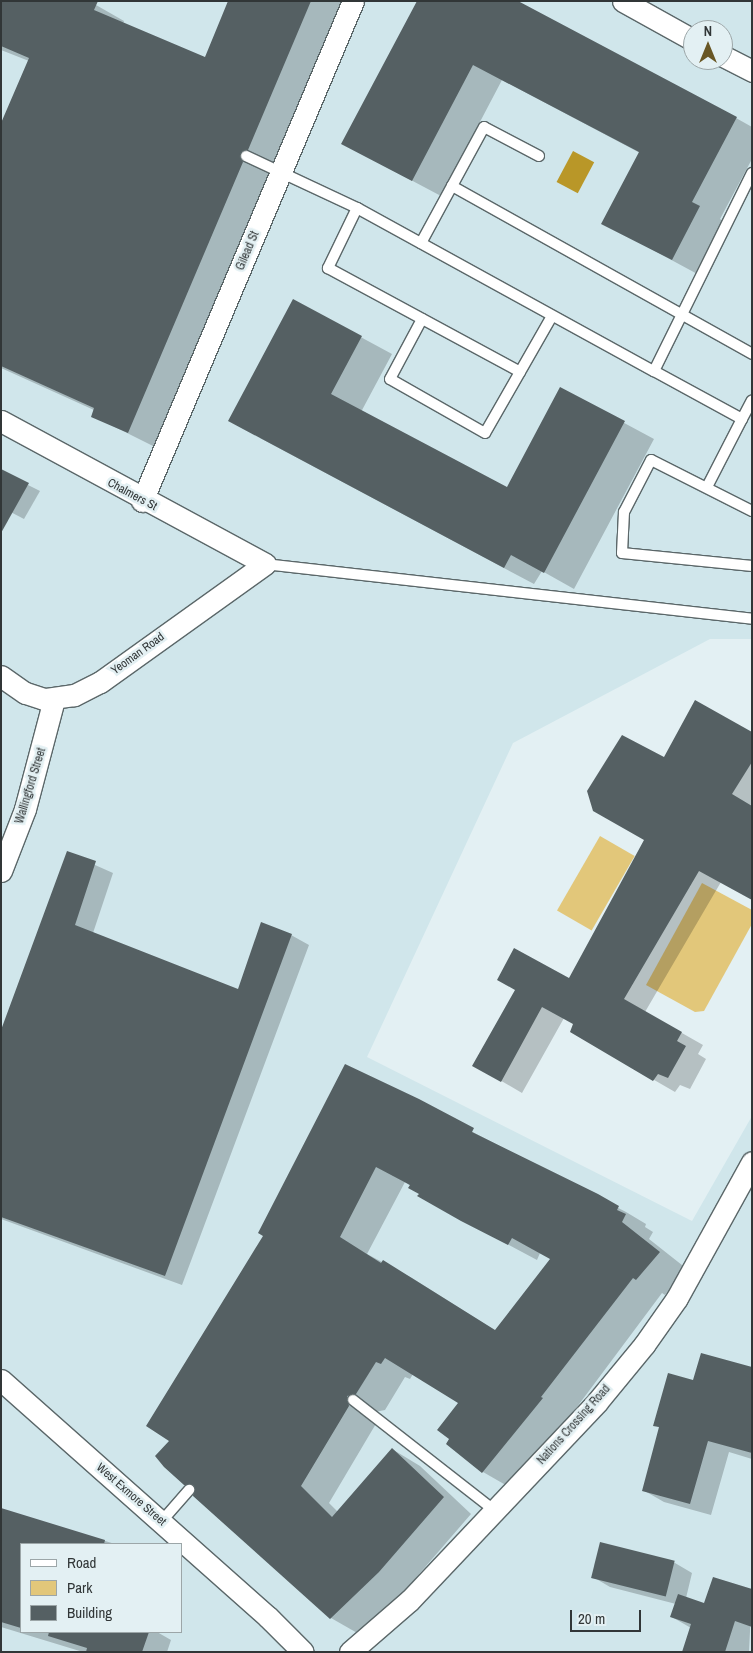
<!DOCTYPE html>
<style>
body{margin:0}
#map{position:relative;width:753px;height:1653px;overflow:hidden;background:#e3f0f3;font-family:"Archivo Narrow",sans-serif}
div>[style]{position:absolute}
.built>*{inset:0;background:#d0e6eb}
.green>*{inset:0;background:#e2c77a;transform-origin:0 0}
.water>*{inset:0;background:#b99728;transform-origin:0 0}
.shadow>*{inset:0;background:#0003}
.building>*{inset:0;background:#556063;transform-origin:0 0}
.roads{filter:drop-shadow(1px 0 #5b6769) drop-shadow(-1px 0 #5b6769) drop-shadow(0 1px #5b6769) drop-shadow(0 -1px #5b6769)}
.lane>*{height:10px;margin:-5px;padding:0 5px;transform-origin:5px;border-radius:5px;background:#fff}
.street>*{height:21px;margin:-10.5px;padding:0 10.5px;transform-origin:10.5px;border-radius:10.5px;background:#fff}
span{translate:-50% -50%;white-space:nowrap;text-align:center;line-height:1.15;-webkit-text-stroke:5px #e3f0f3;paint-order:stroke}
.street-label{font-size:12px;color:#313637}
.frame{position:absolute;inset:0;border:2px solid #313637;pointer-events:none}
.legend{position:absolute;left:20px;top:1543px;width:162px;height:90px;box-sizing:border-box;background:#e3f0f3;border:1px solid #9ca6a8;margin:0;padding:6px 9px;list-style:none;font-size:15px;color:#313637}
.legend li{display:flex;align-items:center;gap:10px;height:25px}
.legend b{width:25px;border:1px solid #9ca6a8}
.north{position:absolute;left:683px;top:20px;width:50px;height:50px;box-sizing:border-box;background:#e3f0f3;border:1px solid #9ca6a8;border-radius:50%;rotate:0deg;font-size:14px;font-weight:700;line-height:20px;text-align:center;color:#313637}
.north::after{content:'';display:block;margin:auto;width:18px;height:22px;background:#695725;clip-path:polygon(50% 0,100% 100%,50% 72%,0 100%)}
.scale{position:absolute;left:570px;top:1610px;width:71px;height:22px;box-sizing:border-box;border:2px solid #313637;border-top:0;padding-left:6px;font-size:15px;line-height:18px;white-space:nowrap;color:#313637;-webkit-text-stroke:4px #e3f0f3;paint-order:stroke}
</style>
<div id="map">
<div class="built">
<i style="clip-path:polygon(evenodd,1px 1px,752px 1px,752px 639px,710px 639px,513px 743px,367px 1057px,692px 1221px,752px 1116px,752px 1652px,1px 1652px,1px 1px,693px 30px,723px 30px,723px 60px,693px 60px,693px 30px,1px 1px,21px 1544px,181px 1544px,181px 1632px,21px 1632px,21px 1544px)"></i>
</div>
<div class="green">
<i style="left:600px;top:836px;width:40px;height:86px;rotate:30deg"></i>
<i style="clip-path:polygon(702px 883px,752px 910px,752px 924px,704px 1011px,695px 1012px,646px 985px)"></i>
</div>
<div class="water">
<i style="left:573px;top:151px;width:24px;height:35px;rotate:28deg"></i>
</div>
<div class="shadow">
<i style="clip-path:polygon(1px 1px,96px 5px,124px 21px,123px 24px,206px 59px,229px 1px,346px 1px,276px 165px,267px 170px,271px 179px,157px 448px,93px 416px,94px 410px,1px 368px,1px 126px,29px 61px,1px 50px)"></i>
<i style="clip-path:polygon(419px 1px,736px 118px,752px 127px,752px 159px,720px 219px,728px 224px,701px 276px,603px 223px,640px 153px,502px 80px,441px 196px,343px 144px)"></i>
<i style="clip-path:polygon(294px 301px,392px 354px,361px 412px,507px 489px,561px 389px,654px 439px,574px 589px,542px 571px,534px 584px,260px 438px)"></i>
<i style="clip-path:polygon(28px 485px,40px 491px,24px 519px,1px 507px)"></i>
<i style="clip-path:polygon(752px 734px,752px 899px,721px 882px,645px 1012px,703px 1045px,698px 1054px,706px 1059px,690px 1089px,680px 1085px,675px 1092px,571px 1032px,575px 1024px,564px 1018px,522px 1093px,474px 1065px,569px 980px,645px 840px,665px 759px)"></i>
<i style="clip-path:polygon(68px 853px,113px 873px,93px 933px,239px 991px,291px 935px,309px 945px,182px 1285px,1px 1219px,1px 1033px)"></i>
<i style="clip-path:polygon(evenodd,346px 1066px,626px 1212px,646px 1224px,645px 1227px,653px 1232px,649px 1239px,687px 1269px,665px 1295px,662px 1293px,571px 1415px,511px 1488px,483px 1472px,451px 1439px,460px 1403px,413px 1374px,410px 1379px,405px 1377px,385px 1410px,375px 1412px,377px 1422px,329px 1503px,338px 1512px,392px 1449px,420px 1466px,471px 1514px,407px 1588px,359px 1634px,331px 1618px,194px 1496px,195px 1490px,185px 1484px,171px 1440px,346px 1066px,405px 1182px,447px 1212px,537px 1260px,540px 1253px,552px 1259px,496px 1331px,412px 1278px,367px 1254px,405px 1182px)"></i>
<i style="clip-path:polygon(752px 1369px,752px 1459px,729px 1452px,711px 1515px,664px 1502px,643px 1490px,660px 1428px,655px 1425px,694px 1382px)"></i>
<i style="clip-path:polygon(1px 1509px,115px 1544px,21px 1544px,21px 1632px,157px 1632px,171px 1640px,167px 1652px,83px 1652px,1px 1627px)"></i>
<i style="clip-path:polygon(601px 1544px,675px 1563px,692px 1573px,686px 1598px,705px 1605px,752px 1590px,749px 1652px,683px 1652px,691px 1628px,672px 1617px,676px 1604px,610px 1587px,593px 1577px)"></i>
</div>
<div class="building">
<i style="clip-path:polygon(1px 1px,98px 1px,94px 10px,205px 57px,228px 1px,311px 1px,248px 150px,240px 154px,243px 162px,128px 433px,91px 417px,94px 408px,1px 366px,1px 123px,29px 58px,1px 46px)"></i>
<i style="clip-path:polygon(417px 1px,518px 1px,737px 117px,692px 202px,700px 206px,672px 260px,601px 224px,639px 152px,473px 65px,412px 181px,341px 144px)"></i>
<i style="clip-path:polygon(293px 299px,362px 336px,331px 394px,507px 487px,560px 387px,625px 421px,544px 573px,511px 555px,504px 568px,228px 421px)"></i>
<i style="clip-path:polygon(1px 469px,29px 483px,1px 533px)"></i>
<i style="clip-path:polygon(695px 700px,752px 732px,752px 762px,732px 794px,752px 806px,752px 900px,699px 871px,624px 999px,682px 1032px,677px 1041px,686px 1046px,668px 1078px,658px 1074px,653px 1081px,570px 1032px,573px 1024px,542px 1007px,501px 1082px,472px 1066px,515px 990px,497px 980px,514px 948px,569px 978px,644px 840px,593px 811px,587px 791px,622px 735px,664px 757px)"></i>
<i style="clip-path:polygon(67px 851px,96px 861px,75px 925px,238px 989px,261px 922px,292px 934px,165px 1276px,1px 1217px,1px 1030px)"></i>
<i style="clip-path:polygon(evenodd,345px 1064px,419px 1099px,474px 1128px,472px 1132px,598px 1194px,619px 1206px,617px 1210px,626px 1214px,622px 1222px,660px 1252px,636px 1280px,633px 1278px,541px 1397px,543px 1398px,482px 1473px,446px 1444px,449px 1439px,437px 1430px,458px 1403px,385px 1358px,381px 1364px,376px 1362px,356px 1394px,347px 1396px,349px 1406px,301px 1486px,332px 1517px,392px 1448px,444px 1497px,379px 1572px,330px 1619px,193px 1496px,194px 1485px,184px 1485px,164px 1467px,155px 1456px,169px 1441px,146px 1426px,263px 1236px,258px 1233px,345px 1064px,376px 1167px,410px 1185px,408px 1188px,419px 1194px,417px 1196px,461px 1221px,508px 1245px,512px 1238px,550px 1259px,495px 1330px,383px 1260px,381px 1263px,340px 1237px,376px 1167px)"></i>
<i style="clip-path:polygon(701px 1353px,752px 1367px,752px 1453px,708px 1441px,690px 1504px,642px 1491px,659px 1427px,653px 1426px,668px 1373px,693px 1380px)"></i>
<i style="clip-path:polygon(1px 1508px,105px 1540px,104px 1544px,21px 1544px,21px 1628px,1px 1622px)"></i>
<i style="left:600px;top:1542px;width:77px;height:37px;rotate:14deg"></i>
<i style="clip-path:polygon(713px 1577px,752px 1589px,752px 1627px,735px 1621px,725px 1652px,682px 1652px,691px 1624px,670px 1617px,678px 1594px,704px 1603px)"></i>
<i style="clip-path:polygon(49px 1632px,149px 1632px,142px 1652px,86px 1652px,87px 1648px,48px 1636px)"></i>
</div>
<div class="roads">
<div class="lane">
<i style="left:246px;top:156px;width:123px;rotate:25.1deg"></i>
<i style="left:357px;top:208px;width:339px;rotate:28.8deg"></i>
<i style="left:539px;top:156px;width:62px;rotate:-152.2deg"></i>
<i style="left:484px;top:127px;width:67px;rotate:118.5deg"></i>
<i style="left:452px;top:186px;width:344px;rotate:29.2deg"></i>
<i style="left:357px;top:208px;width:67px;rotate:115.8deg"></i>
<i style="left:328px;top:268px;width:218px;rotate:28.4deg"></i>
<i style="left:520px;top:372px;width:70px;rotate:119.8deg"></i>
<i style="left:485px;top:433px;width:109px;rotate:-150.4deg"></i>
<i style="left:390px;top:379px;width:68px;rotate:-61.9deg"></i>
<i style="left:421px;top:243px;width:65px;rotate:-61.5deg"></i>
<i style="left:520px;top:372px;width:64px;rotate:-60.3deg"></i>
<i style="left:742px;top:419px;width:21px;rotate:-62deg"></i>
<i style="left:707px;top:487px;width:76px;rotate:-62.8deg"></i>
<i style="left:742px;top:419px;width:100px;rotate:-151.4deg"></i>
<i style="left:654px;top:371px;width:221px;rotate:-63.7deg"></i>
<i style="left:752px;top:511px;width:113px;rotate:-153.2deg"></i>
<i style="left:651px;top:460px;width:59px;rotate:117.4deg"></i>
<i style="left:624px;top:512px;width:41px;rotate:92.8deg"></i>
<i style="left:622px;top:553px;width:131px;rotate:5.7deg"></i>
<i style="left:265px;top:564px;width:490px;rotate:6.4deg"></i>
<i style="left:353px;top:1400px;width:180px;rotate:38deg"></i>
<i style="left:161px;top:1522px;width:43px;rotate:-48.8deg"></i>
</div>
<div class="street">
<i style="left:623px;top:1px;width:80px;rotate:29.1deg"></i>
<i style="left:723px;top:56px;width:33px;rotate:27deg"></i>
<i style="left:1px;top:421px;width:300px;rotate:28.4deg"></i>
<i style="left:265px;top:564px;width:203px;rotate:144.4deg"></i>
<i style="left:100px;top:682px;width:29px;rotate:153deg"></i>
<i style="left:74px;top:695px;width:30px;rotate:172deg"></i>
<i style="left:44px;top:699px;width:20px;rotate:-162deg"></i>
<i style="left:25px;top:693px;width:29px;rotate:-145deg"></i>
<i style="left:142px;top:501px;width:543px;rotate:-67.12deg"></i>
<i style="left:1px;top:871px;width:66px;rotate:-68.8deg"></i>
<i style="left:25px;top:809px;width:114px;rotate:-75.2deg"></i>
<i style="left:1px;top:1380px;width:357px;rotate:41.6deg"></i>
<i style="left:268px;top:1617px;width:49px;rotate:45deg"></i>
<i style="left:350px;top:1652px;width:79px;rotate:-40.9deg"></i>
<i style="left:410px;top:1600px;width:272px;rotate:-46.6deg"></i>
<i style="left:597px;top:1402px;width:74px;rotate:-50.5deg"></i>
<i style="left:644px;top:1345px;width:57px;rotate:-54.9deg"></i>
<i style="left:677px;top:1298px;width:155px;rotate:-61.1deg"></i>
</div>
</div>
<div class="street-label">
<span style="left:248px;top:251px;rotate:-67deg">Gilead St</span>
<span style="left:132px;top:495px;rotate:28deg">Chalmers St</span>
<span style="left:138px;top:654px;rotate:-36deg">Yeoman Road</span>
<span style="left:31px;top:786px;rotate:-73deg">Wallingford Street</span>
<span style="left:574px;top:1425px;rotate:-48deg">Nations Crossing Road</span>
<span style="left:131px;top:1495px;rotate:41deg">West Exmore Street</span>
</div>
<div class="frame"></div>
<ul class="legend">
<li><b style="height:6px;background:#fff"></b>Road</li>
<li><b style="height:14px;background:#e2c77a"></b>Park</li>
<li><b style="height:14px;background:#556063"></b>Building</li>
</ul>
<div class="north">N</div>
<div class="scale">20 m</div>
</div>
